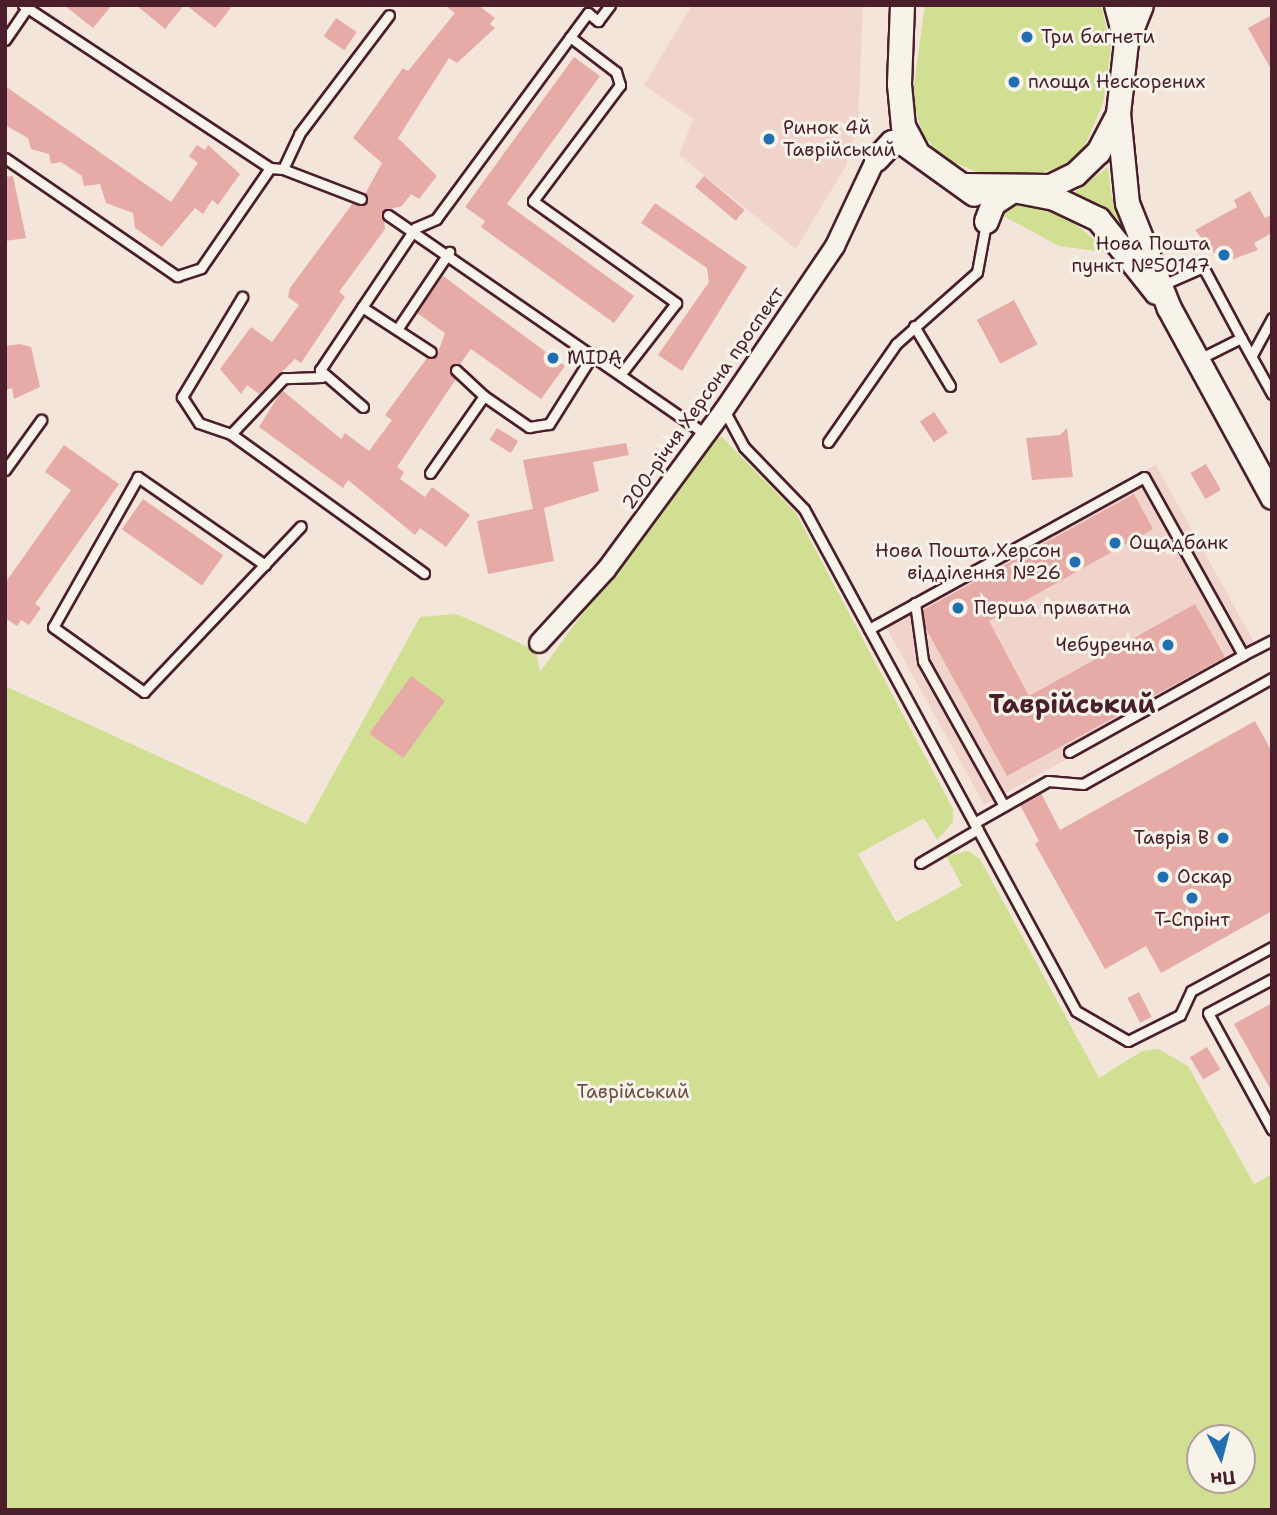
<!DOCTYPE html>
<meta charset="utf-8">
<style>
body{margin:0}
#map{position:relative;width:1277px;height:1515px;overflow:hidden;background:#f4e5db;font-family:"Shantell Sans",sans-serif}
div>[style]{position:absolute}
.built>*{inset:0;background:#f0d4cb;transform-origin:0 0}
.green>*{inset:0;background:#d1df93}
.building>*{inset:0;background:#e6aba7;transform-origin:0 0}
.roads{filter:drop-shadow(2px 0 #4a1f2b) drop-shadow(-2px 0 #4a1f2b) drop-shadow(0 2px #4a1f2b) drop-shadow(0 -2px #4a1f2b)}
.service>*{height:9px;margin:-4.5px;padding:0 4.5px;transform-origin:4.5px;border-radius:4.5px;background:#f7f3e8}
.minor>*{height:18px;margin:-9px;padding:0 9px;transform-origin:9px;border-radius:9px;background:#f7f3e8}
.tertiary>*{height:23px;margin:-11.5px;padding:0 11.5px;transform-origin:11.5px;border-radius:11.5px;background:#f7f3e8}
.dots>*{width:19px;height:19px;translate:-50% -50%;box-sizing:border-box;border:4px solid #f7f3e8;border-radius:50%}
span{translate:-50% -50%;white-space:nowrap;text-align:center;line-height:1.15;-webkit-text-stroke:6px #f7f3e8;paint-order:stroke}
.poi-label{font-size:19px;color:#4a1f2b}
.left{translate:0 -50%;text-align:left}
.right{translate:-100% -50%;text-align:right}
.street-label{font-size:19px;color:#4a1f2b}
.park-label{font-size:19px;color:#6c4f45}
.district-label{font-size:26px;color:#4a1f2b;font-weight:700}
.frame{position:absolute;inset:0;border:7px solid #4a1f2b;pointer-events:none}
.north{position:absolute;left:1186px;top:1424px;width:70px;height:70px;box-sizing:border-box;background:#f7f3e8;border:2px solid #b29e9c;border-radius:50%;rotate:174deg;font-size:19px;font-weight:700;line-height:28px;text-align:center;color:#4a1f2b}
.north::after{content:'';display:block;margin:auto;width:24px;height:32px;background:#1f6fb2;clip-path:polygon(50% 0,100% 100%,50% 72%,0 100%)}
</style>
<div id="map">
<div class="built">
<i style="clip-path:polygon(692px 5px,881px 5px,863px 8px,858px 123px,846px 166px,796px 249px,679px 155px,693px 119px,644px 85px)"></i>
<i style="left:1156px;top:465px;width:214px;height:315px;rotate:61deg"></i>
</div>
<div class="green">
<i style="clip-path:polygon(925px 5px,1101px 5px,1111px 47px,1103px 103px,1083px 150px,1061px 167px,1037px 174px,982px 174px,943px 158px,923px 135px,912px 99px)"></i>
<i style="clip-path:polygon(1108px 167px,1111px 193px,1124px 227px,1072px 194px)"></i>
<i style="clip-path:polygon(1015px 204px,1062px 213px,1111px 253px,1059px 246px,998px 213px)"></i>
<i style="clip-path:polygon(evenodd,722px 437px,796px 513px,953px 809px,953px 822px,937px 840px,924px 818px,858px 854px,896px 922px,962px 886px,946px 856px,968px 851px,980px 859px,1099px 1078px,1142px 1051px,1158px 1049px,1188px 1066px,1254px 1184px,1272px 1174px,1272px 1510px,5px 1510px,5px 686px,306px 824px,420px 617px,456px 614px,482px 625px,536px 651px,540px 672px,708px 440px,722px 437px,1200px 1438px,1242px 1438px,1242px 1480px,1200px 1480px,1200px 1438px)"></i>
</div>
<div class="building">
<i style="clip-path:polygon(64px 5px,112px 5px,93px 28px)"></i>
<i style="clip-path:polygon(136px 5px,184px 5px,165px 29px)"></i>
<i style="clip-path:polygon(186px 5px,233px 5px,215px 28px)"></i>
<i style="clip-path:polygon(444px 5px,478px 5px,495px 18px,490px 24px,495px 28px,457px 63px,449px 58px,398px 138px,437px 176px,419px 199px,411px 194px,402px 206px,383px 211px,385px 229px,339px 292px,345px 297px,301px 363px,295px 359px,259px 394px,247px 385px,241px 394px,220px 369px,251px 327px,272px 342px,299px 305px,288px 297px,290px 288px,353px 203px,367px 202px,365px 194px,382px 163px,353px 138px,403px 68px,408px 71px,455px 13px)"></i>
<i style="clip-path:polygon(1272px 15px,1272px 71px,1248px 28px)"></i>
<i style="left:336px;top:18px;width:25px;height:22px;rotate:34deg"></i>
<i style="clip-path:polygon(574px 57px,600px 76px,507px 204px,634px 296px,614px 323px,481px 227px,485px 221px,465px 207px)"></i>
<i style="clip-path:polygon(5px 86px,171px 202px,198px 163px,189px 156px,197px 145px,205px 150px,208px 145px,240px 174px,218px 205px,212px 200px,203px 214px,195px 208px,162px 247px,135px 228px,133px 213px,106px 203px,100px 184px,84px 186px,82px 176px,61px 162px,51px 164px,49px 154px,31px 149px,28px 138px,5px 125px)"></i>
<i style="clip-path:polygon(13px 176px,26px 238px,5px 241px,5px 177px)"></i>
<i style="left:704px;top:176px;width:53px;height:14px;rotate:40deg"></i>
<i style="clip-path:polygon(1250px 191px,1265px 218px,1272px 214px,1272px 233px,1254px 243px,1258px 250px,1223px 263px,1195px 230px,1237px 207px,1234px 200px)"></i>
<i style="clip-path:polygon(655px 203px,747px 267px,682px 371px,658px 355px,709px 282px,707px 268px,641px 223px)"></i>
<i style="clip-path:polygon(443px 276px,565px 366px,541px 399px,471px 349px,460px 364px,450px 366px,456px 379px,397px 467px,404px 472px,400px 479px,425px 497px,432px 487px,470px 515px,446px 547px,420px 528px,415px 535px,348px 480px,343px 488px,259px 427px,282px 390px,341px 439px,345px 433px,369px 451px,392px 420px,385px 415px,427px 358px,437px 355px,445px 333px,417px 313px)"></i>
<i style="left:1014px;top:300px;width:50px;height:42px;rotate:62deg"></i>
<i style="clip-path:polygon(20px 344px,31px 347px,40px 387px,14px 399px,12px 388px,5px 390px,5px 346px)"></i>
<i style="left:934px;top:412px;width:25px;height:17px;rotate:56deg"></i>
<i style="left:497px;top:428px;width:25px;height:14px;rotate:32deg"></i>
<i style="clip-path:polygon(1067px 428px,1073px 477px,1032px 480px,1026px 438px,1060px 435px)"></i>
<i style="clip-path:polygon(626px 443px,629px 455px,593px 462px,599px 491px,544px 508px,554px 561px,488px 574px,477px 521px,533px 509px,523px 460px)"></i>
<i style="clip-path:polygon(64px 445px,119px 484px,35px 604px,41px 608px,29px 625px,21px 620px,17px 626px,5px 618px,5px 583px,71px 490px,45px 472px)"></i>
<i style="left:1206px;top:464px;width:30px;height:18px;rotate:60deg"></i>
<i style="clip-path:polygon(1134px 494px,1153px 529px,989px 621px,1029px 696px,1195px 604px,1225px 657px,1007px 776px,925px 627px,923px 610px)"></i>
<i style="left:143px;top:499px;width:98px;height:37px;rotate:35deg"></i>
<i style="left:411px;top:676px;width:42px;height:71px;rotate:36deg"></i>
<i style="clip-path:polygon(1255px 721px,1272px 752px,1272px 911px,1161px 973px,1146px 946px,1105px 969px,1035px 844px,1039px 841px,1020px 805px,1041px 793px,1060px 830px)"></i>
<i style="left:1139px;top:992px;width:28px;height:13px;rotate:63deg"></i>
<i style="clip-path:polygon(1272px 1003px,1272px 1092px,1234px 1024px)"></i>
<i style="left:1207px;top:1047px;width:26px;height:20px;rotate:59deg"></i>
</div>
<div class="roads">
<div class="service">
<i style="left:23px;top:5px;width:296px;rotate:33.4deg"></i>
<i style="left:570px;top:37px;width:58px;rotate:37.3deg"></i>
<i style="left:616px;top:72px;width:14px;rotate:73deg"></i>
<i style="left:620px;top:85px;width:145px;rotate:126.9deg"></i>
<i style="left:533px;top:201px;width:176px;rotate:35.5deg"></i>
<i style="left:676px;top:303px;width:90px;rotate:127.8deg"></i>
<i style="left:5px;top:40px;width:42px;rotate:-55.6deg"></i>
<i style="left:5px;top:158px;width:209px;rotate:34.5deg"></i>
<i style="left:177px;top:276px;width:25px;rotate:-18deg"></i>
<i style="left:201px;top:268px;width:121px;rotate:-55.4deg"></i>
<i style="left:270px;top:168px;width:13px;rotate:4deg"></i>
<i style="left:361px;top:199px;width:84px;rotate:-159deg"></i>
<i style="left:283px;top:169px;width:38px;rotate:-65deg"></i>
<i style="left:299px;top:134px;width:149px;rotate:-52.9deg"></i>
<i style="left:388px;top:215px;width:386px;rotate:34.6deg"></i>
<i style="left:1160px;top:286px;width:47px;rotate:-23.8deg"></i>
<i style="left:1203px;top:267px;width:81px;rotate:61.8deg"></i>
<i style="left:1241px;top:338px;width:47px;rotate:153.4deg"></i>
<i style="left:362px;top:307px;width:82px;rotate:33.1deg"></i>
<i style="left:914px;top:326px;width:70px;rotate:59deg"></i>
<i style="left:398px;top:328px;width:92px;rotate:-56.1deg"></i>
<i style="left:1241px;top:338px;width:64px;rotate:61deg"></i>
<i style="left:1252px;top:355px;width:42px;rotate:-61.6deg"></i>
<i style="left:456px;top:370px;width:38px;rotate:43deg"></i>
<i style="left:322px;top:377px;width:38px;rotate:178deg"></i>
<i style="left:284px;top:378px;width:77px;rotate:133.4deg"></i>
<i style="left:231px;top:434px;width:238px;rotate:35.8deg"></i>
<i style="left:363px;top:407px;width:57px;rotate:-139.3deg"></i>
<i style="left:320px;top:370px;width:171px;rotate:-56.2deg"></i>
<i style="left:415px;top:228px;width:23px;rotate:-23deg"></i>
<i style="left:436px;top:219px;width:256px;rotate:-53.6deg"></i>
<i style="left:588px;top:13px;width:13px;rotate:39deg"></i>
<i style="left:598px;top:21px;width:20px;rotate:-53deg"></i>
<i style="left:724px;top:410px;width:42px;rotate:61.6deg"></i>
<i style="left:744px;top:447px;width:86px;rotate:45.9deg"></i>
<i style="left:804px;top:509px;width:571px;rotate:61.55deg"></i>
<i style="left:1076px;top:1011px;width:60px;rotate:30deg"></i>
<i style="left:1128px;top:1041px;width:58px;rotate:-26.6deg"></i>
<i style="left:1180px;top:1015px;width:26px;rotate:-65deg"></i>
<i style="left:1191px;top:991px;width:92px;rotate:-28.5deg"></i>
<i style="left:231px;top:434px;width:34px;rotate:-161deg"></i>
<i style="left:199px;top:423px;width:31px;rotate:-123deg"></i>
<i style="left:182px;top:397px;width:117px;rotate:-59deg"></i>
<i style="left:828px;top:442px;width:119px;rotate:-55.2deg"></i>
<i style="left:896px;top:344px;width:108px;rotate:-41.6deg"></i>
<i style="left:977px;top:272px;width:50px;rotate:-79.6deg"></i>
<i style="left:5px;top:470px;width:62px;rotate:-54.2deg"></i>
<i style="left:430px;top:473px;width:94px;rotate:-55deg"></i>
<i style="left:484px;top:396px;width:55px;rotate:34.6deg"></i>
<i style="left:529px;top:427px;width:20px;rotate:-9deg"></i>
<i style="left:549px;top:424px;width:83px;rotate:-57.8deg"></i>
<i style="left:265px;top:565px;width:155px;rotate:-145.3deg"></i>
<i style="left:138px;top:477px;width:172px;rotate:119.5deg"></i>
<i style="left:53px;top:627px;width:112px;rotate:35.5deg"></i>
<i style="left:144px;top:692px;width:228px;rotate:-46.6deg"></i>
<i style="left:915px;top:603px;width:59px;rotate:82.1deg"></i>
<i style="left:923px;top:661px;width:166px;rotate:60.8deg"></i>
<i style="left:869px;top:629px;width:314px;rotate:-28.9deg"></i>
<i style="left:1144px;top:477px;width:204px;rotate:60.9deg"></i>
<i style="left:1243px;top:655px;width:33px;rotate:-27deg"></i>
<i style="left:1069px;top:752px;width:199px;rotate:-29.1deg"></i>
<i style="left:974px;top:823px;width:85px;rotate:-29.6deg"></i>
<i style="left:1048px;top:781px;width:35px;rotate:5deg"></i>
<i style="left:1083px;top:784px;width:217px;rotate:-29.3deg"></i>
<i style="left:920px;top:863px;width:67px;rotate:-30.4deg"></i>
<i style="left:1272px;top:979px;width:72px;rotate:152deg"></i>
<i style="left:1208px;top:1013px;width:133px;rotate:61.3deg"></i>
</div>
<div class="minor">
<i style="left:539px;top:643px;width:99px;rotate:-47.5deg"></i>
<i style="left:606px;top:570px;width:199px;rotate:-53.6deg"></i>
<i style="left:724px;top:410px;width:198px;rotate:-55.9deg"></i>
<i style="left:835px;top:246px;width:96px;rotate:-64.8deg"></i>
</div>
<div class="tertiary">
<i style="left:902px;top:5px;width:79px;rotate:92.2deg"></i>
<i style="left:899px;top:84px;width:42px;rotate:84.6deg"></i>
<i style="left:903px;top:126px;width:26px;rotate:62deg"></i>
<i style="left:1116px;top:5px;width:38px;rotate:75deg"></i>
<i style="left:1141px;top:5px;width:40px;rotate:112deg"></i>
<i style="left:1126px;top:42px;width:71px;rotate:96.4deg"></i>
<i style="left:1118px;top:113px;width:90px;rotate:84.3deg"></i>
<i style="left:1127px;top:203px;width:113px;rotate:68.2deg"></i>
<i style="left:1169px;top:308px;width:215px;rotate:61.4deg"></i>
<i style="left:876px;top:159px;width:23px;rotate:-47deg"></i>
<i style="left:892px;top:142px;width:11px;rotate:5deg"></i>
<i style="left:903px;top:143px;width:87px;rotate:35.7deg"></i>
<i style="left:965px;top:185px;width:85px;rotate:0.7deg"></i>
<i style="left:1050px;top:186px;width:28px;rotate:-26deg"></i>
<i style="left:1075px;top:174px;width:32px;rotate:-44deg"></i>
<i style="left:1098px;top:152px;width:41px;rotate:-62.2deg"></i>
<i style="left:986px;top:221px;width:19px;rotate:-69deg"></i>
<i style="left:993px;top:203px;width:24px;rotate:-33deg"></i>
<i style="left:1013px;top:190px;width:42px;rotate:11deg"></i>
<i style="left:1054px;top:198px;width:49px;rotate:25.5deg"></i>
<i style="left:1098px;top:219px;width:93px;rotate:51.5deg"></i>
</div>
</div>
<div class="dots">
<i style="left:1027px;top:37px;background:#1f6fb2"></i>
<i style="left:1014px;top:82px;background:#1f6fb2"></i>
<i style="left:769px;top:139px;background:#1f6fb2"></i>
<i style="left:1224px;top:255px;background:#1f6fb2"></i>
<i style="left:553px;top:358px;background:#1f6fb2"></i>
<i style="left:1115px;top:543px;background:#1f6fb2"></i>
<i style="left:1075px;top:562px;background:#1f6fb2"></i>
<i style="left:958px;top:608px;background:#1f6fb2"></i>
<i style="left:1168px;top:645px;background:#1f6fb2"></i>
<i style="left:1223px;top:838px;background:#1f6fb2"></i>
<i style="left:1163px;top:877px;background:#1f6fb2"></i>
<i style="left:1192px;top:898px;background:#1f6fb2"></i>
</div>
<div class="poi-label">
<span class="left" style="left:1041px;top:37px">Три багнети</span>
<span class="left" style="left:1028px;top:82px">площа Нескорених</span>
<span class="left" style="left:783px;top:139px">Ринок 4й<br>Таврійський</span>
<span class="right" style="left:1210px;top:255px">Нова Пошта<br>пункт №50147</span>
<span class="left" style="left:567px;top:358px">MIDA</span>
<span class="left" style="left:1129px;top:543px">Ощадбанк</span>
<span class="right" style="left:1061px;top:562px">Нова Пошта Херсон<br>відділення №26</span>
<span class="left" style="left:974px;top:608px">Перша приватна</span>
<span class="right" style="left:1154px;top:645px">Чебуречна</span>
<span class="right" style="left:1209px;top:838px">Таврія В</span>
<span class="left" style="left:1177px;top:877px">Оскар</span>
<span style="left:1192px;top:920px">Т-Спрінт</span>
</div>
<div class="street-label">
<span style="left:703px;top:398px;rotate:-55deg">200-річчя Херсона проспект</span>
</div>
<div class="park-label">
<span style="left:633px;top:1092px">Таврійський</span>
</div>
<div class="district-label">
<span style="left:1072px;top:704px">Таврійський</span>
</div>
<div class="frame"></div>
<div class="north">Пн</div>
</div>
